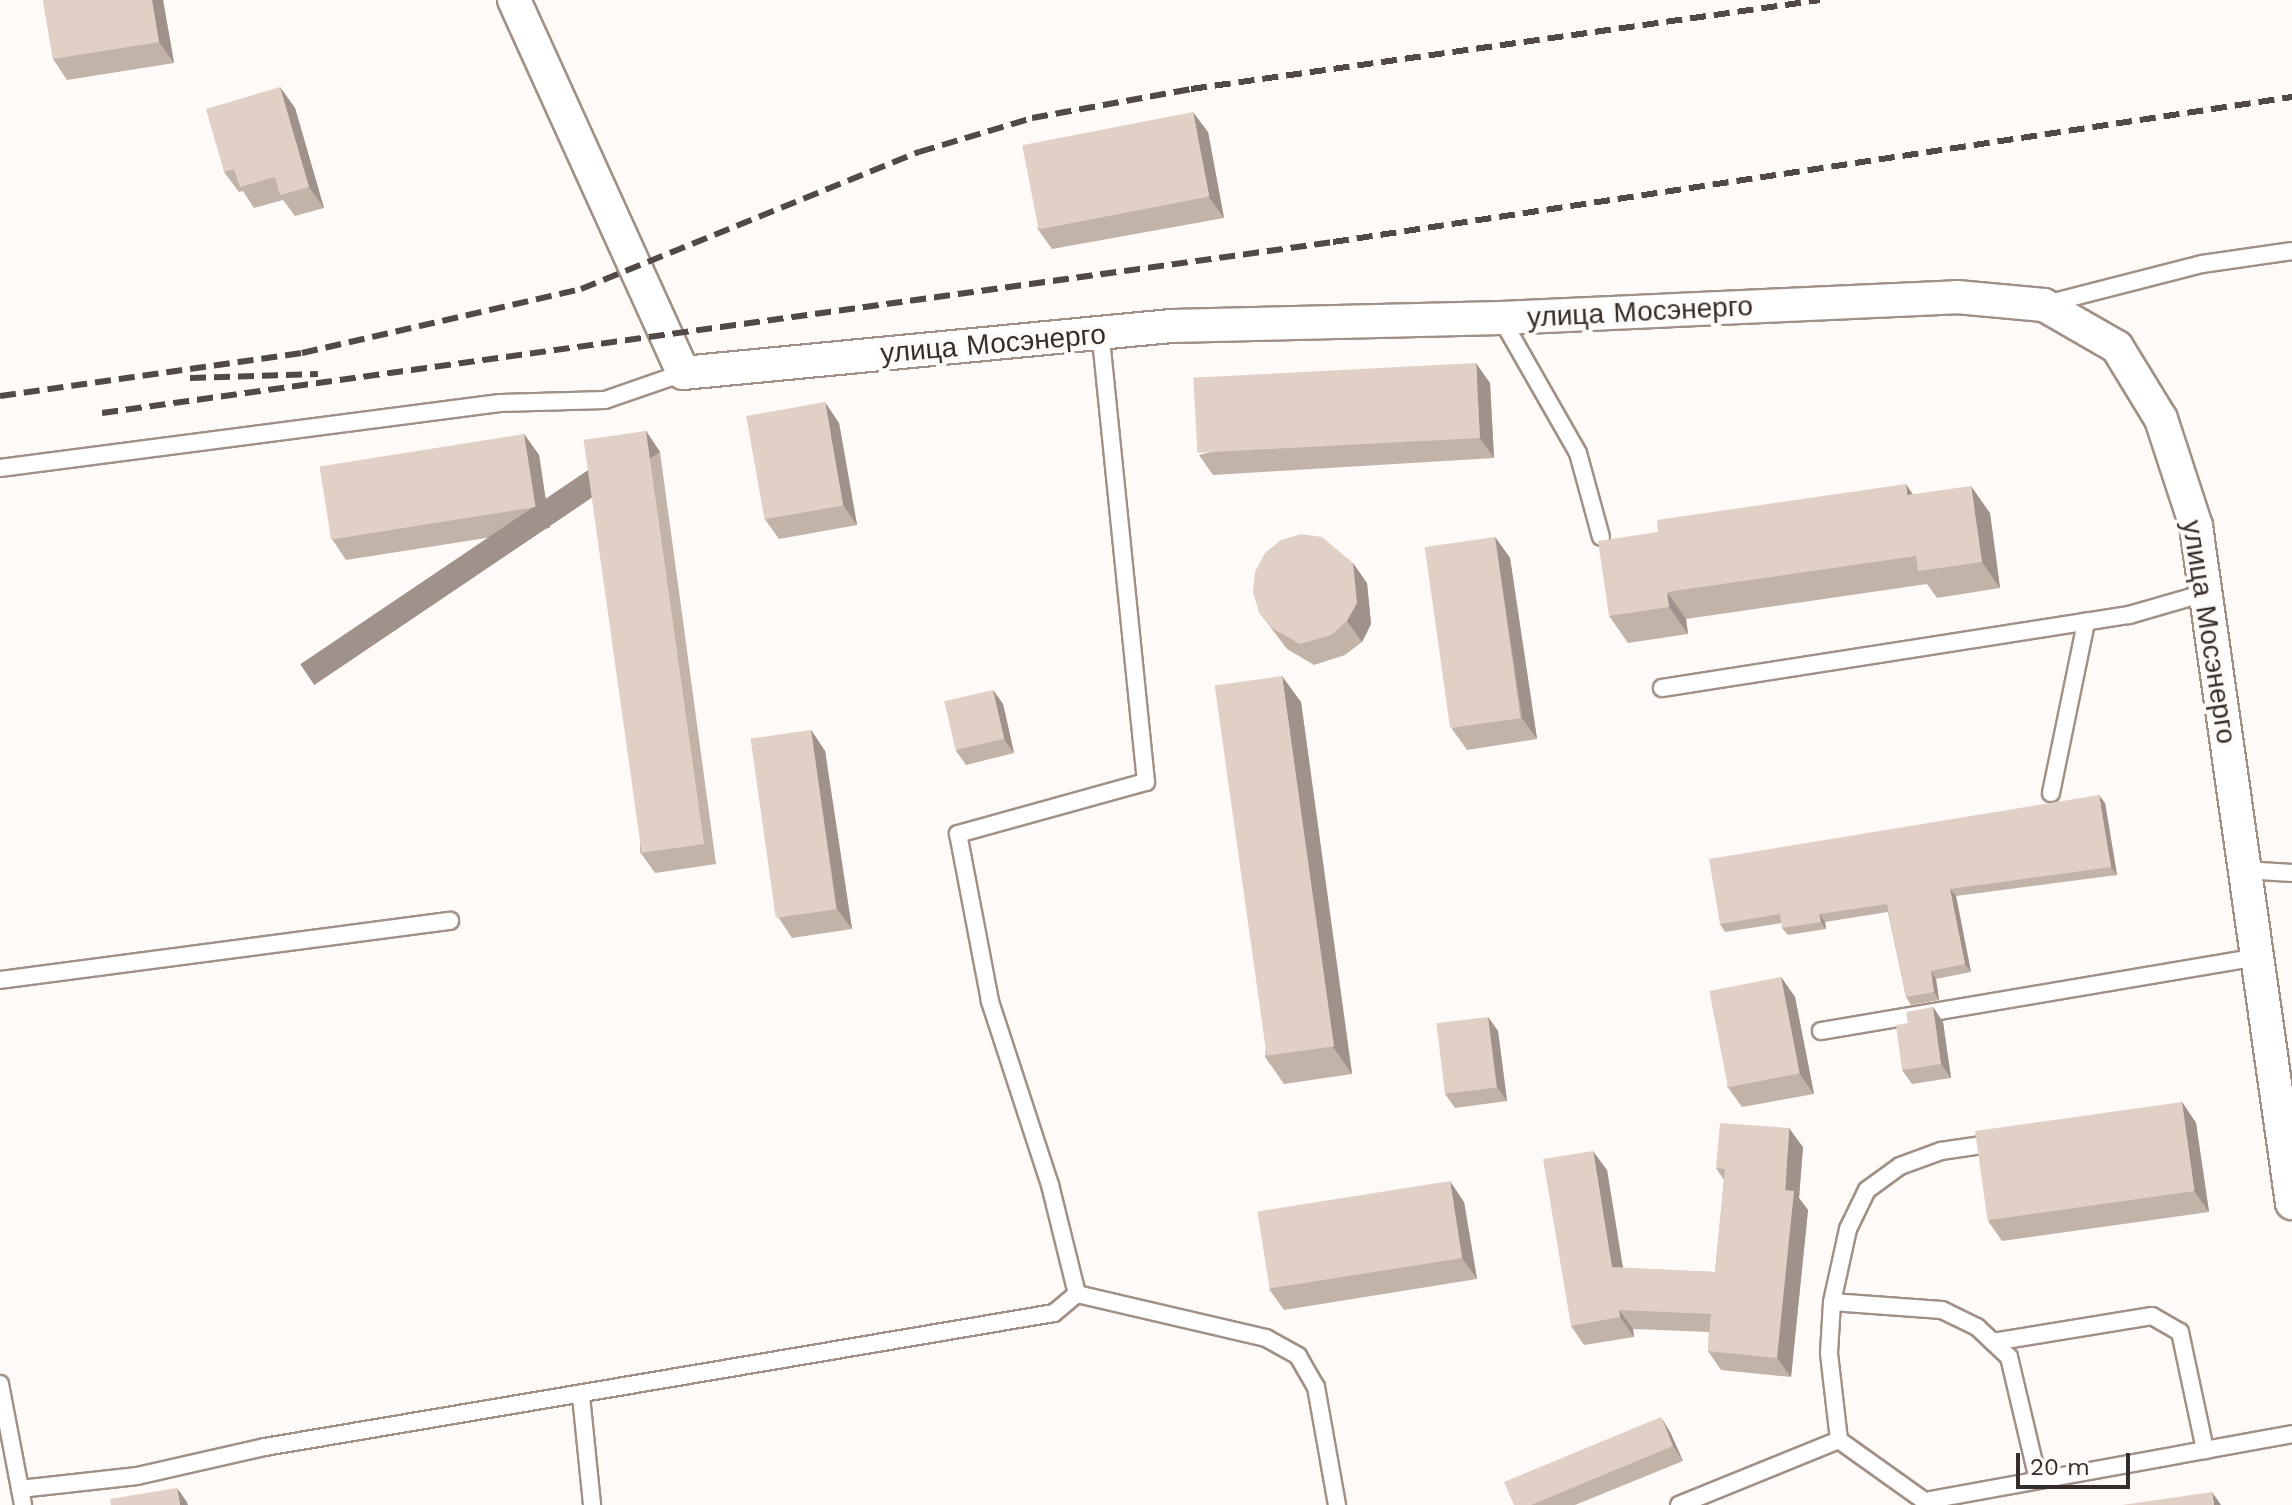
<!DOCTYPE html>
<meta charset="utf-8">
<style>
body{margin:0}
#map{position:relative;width:2292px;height:1505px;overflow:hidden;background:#fefaf8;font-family:"Work Sans",sans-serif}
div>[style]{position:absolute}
.roads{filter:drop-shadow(2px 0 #a09086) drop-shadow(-2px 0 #a09086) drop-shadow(0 2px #a09086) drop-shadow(0 -2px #a09086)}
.lane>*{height:16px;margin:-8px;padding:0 8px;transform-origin:8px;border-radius:8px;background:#fff}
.street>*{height:32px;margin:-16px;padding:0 16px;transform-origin:16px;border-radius:16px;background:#fff}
.rail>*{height:6px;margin-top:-3px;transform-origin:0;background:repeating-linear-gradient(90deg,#504945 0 16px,transparent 0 24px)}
.wall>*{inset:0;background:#c2b3a9}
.shaded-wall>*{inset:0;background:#9e928a;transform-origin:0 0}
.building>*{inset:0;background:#e1d0c5;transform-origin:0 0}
span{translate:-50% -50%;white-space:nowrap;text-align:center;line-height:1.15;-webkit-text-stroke:8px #fefaf8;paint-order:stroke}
.street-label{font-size:28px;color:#342d29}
.scale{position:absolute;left:2016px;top:1453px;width:114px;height:36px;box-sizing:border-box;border:4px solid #342d29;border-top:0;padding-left:10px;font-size:24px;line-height:28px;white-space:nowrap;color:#342d29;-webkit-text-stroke:6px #fefaf8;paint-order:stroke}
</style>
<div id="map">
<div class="roads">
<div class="lane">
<i style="left:2046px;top:304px;width:161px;rotate:-14.4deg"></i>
<i style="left:2202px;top:264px;width:91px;rotate:-8.2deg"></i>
<i style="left:1501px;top:318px;width:155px;rotate:60.3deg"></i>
<i style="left:1578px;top:453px;width:87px;rotate:74.7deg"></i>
<i style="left:0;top:468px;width:504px;rotate:-7.41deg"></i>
<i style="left:500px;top:403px;width:105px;rotate:-1.6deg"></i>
<i style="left:605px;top:400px;width:83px;rotate:-19.1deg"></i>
<i style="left:1662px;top:688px;width:473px;rotate:-8.9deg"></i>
<i style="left:2129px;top:615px;width:79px;rotate:-16.1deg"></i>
<i style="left:2051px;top:793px;width:175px;rotate:-78.4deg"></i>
<i style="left:2244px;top:870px;width:48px;rotate:3.6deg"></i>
<i style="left:0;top:980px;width:454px;rotate:-7.5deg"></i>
<i style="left:1821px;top:1031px;width:442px;rotate:-9.6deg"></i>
<i style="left:1077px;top:1294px;width:112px;rotate:-103.9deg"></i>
<i style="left:1050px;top:1185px;width:194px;rotate:-108.1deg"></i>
<i style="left:990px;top:1001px;width:170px;rotate:-100.8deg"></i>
<i style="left:958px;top:834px;width:195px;rotate:-15.5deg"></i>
<i style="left:1146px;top:782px;width:451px;rotate:-95.8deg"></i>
<i style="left:1077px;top:1294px;width:194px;rotate:13.1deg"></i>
<i style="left:1266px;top:1338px;width:37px;rotate:29deg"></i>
<i style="left:1298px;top:1356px;width:36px;rotate:60deg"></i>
<i style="left:1316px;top:1387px;width:120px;rotate:79.9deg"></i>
<i style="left:1832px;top:1302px;width:110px;rotate:4.2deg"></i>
<i style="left:1942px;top:1310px;width:39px;rotate:26deg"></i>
<i style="left:1977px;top:1327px;width:44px;rotate:43.2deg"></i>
<i style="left:2009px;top:1357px;width:126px;rotate:76.7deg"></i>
<i style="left:1993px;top:1342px;width:161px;rotate:-9.3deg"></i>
<i style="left:2152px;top:1316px;width:32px;rotate:30deg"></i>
<i style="left:2180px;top:1332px;width:121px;rotate:78deg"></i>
<i style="left:0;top:1384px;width:123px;rotate:79.2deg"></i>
<i style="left:581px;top:1396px;width:110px;rotate:84.2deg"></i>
<i style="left:20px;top:1489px;width:118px;rotate:-6.3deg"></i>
<i style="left:137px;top:1476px;width:131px;rotate:-12.8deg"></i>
<i style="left:265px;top:1447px;width:800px;rotate:-9.64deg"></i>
<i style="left:1054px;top:1313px;width:30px;rotate:-40deg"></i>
<i style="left:1930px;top:1500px;width:368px;rotate:-10.3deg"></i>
<i style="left:1679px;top:1505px;width:173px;rotate:-22.1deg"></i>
<i style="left:1930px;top:1505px;width:112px;rotate:-144.5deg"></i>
<i style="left:1839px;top:1440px;width:88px;rotate:-96.6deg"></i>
<i style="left:1829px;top:1353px;width:51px;rotate:-86.6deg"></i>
<i style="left:1832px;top:1302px;width:75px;rotate:-77.6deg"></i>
<i style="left:1848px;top:1229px;width:43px;rotate:-64deg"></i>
<i style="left:1867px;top:1190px;width:41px;rotate:-36deg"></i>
<i style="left:1900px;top:1166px;width:44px;rotate:-20.1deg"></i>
<i style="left:1941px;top:1151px;width:55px;rotate:-8.4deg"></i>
</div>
<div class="street">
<i style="left:514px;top:0;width:409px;rotate:65.6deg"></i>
<i style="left:683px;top:373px;width:491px;rotate:-5.5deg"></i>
<i style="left:1172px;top:326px;width:329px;rotate:-1.4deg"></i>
<i style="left:1501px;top:318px;width:456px;rotate:-2.6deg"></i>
<i style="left:1957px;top:297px;width:87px;rotate:5.3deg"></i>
<i style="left:2044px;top:305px;width:84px;rotate:29.9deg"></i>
<i style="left:2117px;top:347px;width:84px;rotate:58.6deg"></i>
<i style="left:2161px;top:419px;width:113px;rotate:71.9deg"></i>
<i style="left:2196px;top:526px;width:684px;rotate:81.93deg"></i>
</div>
</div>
<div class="rail">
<i style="left:190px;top:378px;width:128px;rotate:-1.8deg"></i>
<i style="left:0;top:396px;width:305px;rotate:-8.1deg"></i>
<i style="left:302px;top:353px;width:286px;rotate:-12.9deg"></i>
<i style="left:581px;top:289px;width:365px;rotate:-22.1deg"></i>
<i style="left:919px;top:152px;width:118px;rotate:-16.7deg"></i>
<i style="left:1032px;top:118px;width:162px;rotate:-10.3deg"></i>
<i style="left:1191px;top:89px;width:635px;rotate:-8.05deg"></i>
<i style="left:102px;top:413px;width:1243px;rotate:-7.91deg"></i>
<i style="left:1333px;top:242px;width:970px;rotate:-8.6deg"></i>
</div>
<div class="wall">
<i style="clip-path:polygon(43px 0,163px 0,174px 63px,67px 80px,53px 59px)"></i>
<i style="clip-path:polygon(280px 87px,295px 108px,324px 208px,295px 216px,283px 200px,254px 208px,243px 191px,239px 192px,224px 172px)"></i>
<i style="clip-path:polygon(1208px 132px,1224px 218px,1052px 249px,1037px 228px)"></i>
<i style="clip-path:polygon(1490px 383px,1494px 458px,1213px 475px,1199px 455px)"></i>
<i style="clip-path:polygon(839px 423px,857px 525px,779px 539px,764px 518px)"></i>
<i style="clip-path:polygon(646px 431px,660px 452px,716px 864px,655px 873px,640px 852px)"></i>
<i style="clip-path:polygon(524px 434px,539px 455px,550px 528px,346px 560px,332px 539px)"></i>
<i style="clip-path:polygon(1913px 494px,1990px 513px,2000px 588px,1937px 598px,1927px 584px,1686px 619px,1688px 634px,1628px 643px,1609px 616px)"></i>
<i style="clip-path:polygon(1495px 537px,1510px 558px,1537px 739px,1467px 750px,1452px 729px)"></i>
<i style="clip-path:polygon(1367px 583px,1371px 624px,1362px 642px,1345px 655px,1314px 665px,1287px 649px,1259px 612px)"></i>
<i style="clip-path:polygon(993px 690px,1003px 704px,1014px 753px,966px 765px,956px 751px)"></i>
<i style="clip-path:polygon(1301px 702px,1352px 1074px,1284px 1084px,1265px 1057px)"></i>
<i style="clip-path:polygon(811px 730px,825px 751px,852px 929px,792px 938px,778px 917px)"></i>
<i style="clip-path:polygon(2105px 803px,2117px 875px,1956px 896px,1971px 972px,1936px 979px,1939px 1000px,1911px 1005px,1906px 997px,1888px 912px,1825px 922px,1826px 929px,1788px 935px,1782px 928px,1782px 923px,1725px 932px,1720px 924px)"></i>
<i style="clip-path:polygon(1781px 977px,1795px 997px,1814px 1094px,1742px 1107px,1727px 1086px)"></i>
<i style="clip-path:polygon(1933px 1007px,1943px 1022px,1951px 1078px,1912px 1084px,1902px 1070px,1908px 1023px)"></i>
<i style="clip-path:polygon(1488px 1017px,1498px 1031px,1507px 1101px,1455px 1108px,1445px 1094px)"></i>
<i style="clip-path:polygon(2182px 1102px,2196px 1123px,2209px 1212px,2002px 1241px,1988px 1221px)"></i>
<i style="clip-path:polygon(1803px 1147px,1799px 1198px,1808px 1210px,1791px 1377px,1721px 1370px,1708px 1351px,1709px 1332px,1633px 1329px,1634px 1337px,1584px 1345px,1571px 1326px,1607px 1170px,1623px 1268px,1715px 1272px,1724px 1180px,1716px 1168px)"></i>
<i style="clip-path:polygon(1464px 1202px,1477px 1279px,1284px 1310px,1269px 1289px)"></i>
<i style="clip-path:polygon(1670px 1432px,1683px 1461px,1575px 1505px,1514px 1505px)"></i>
</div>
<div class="shaded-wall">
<i style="clip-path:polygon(152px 0,163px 0,174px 63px,159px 42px)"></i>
<i style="clip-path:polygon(280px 87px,295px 108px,324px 208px,309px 187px)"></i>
<i style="clip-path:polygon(1193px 112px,1208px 132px,1224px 218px,1209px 197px)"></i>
<i style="clip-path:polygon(1476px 363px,1490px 383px,1494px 458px,1480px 438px)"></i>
<i style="clip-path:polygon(825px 402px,839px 423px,857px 525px,843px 505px)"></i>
<i style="left:646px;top:431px;width:25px;height:417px;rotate:56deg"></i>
<i style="clip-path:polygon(524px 434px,539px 455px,550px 528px,535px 507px)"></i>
<i style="clip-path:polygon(1906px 484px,1924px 511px,1907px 495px)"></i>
<i style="clip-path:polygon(1971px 486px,1990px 513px,2000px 588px,1982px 562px)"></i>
<i style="clip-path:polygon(1495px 537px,1510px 558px,1537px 739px,1522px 718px)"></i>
<i style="clip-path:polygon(1353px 563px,1367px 583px,1371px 624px,1362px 642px,1347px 621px)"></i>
<i style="clip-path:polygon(1667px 592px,1686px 619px,1688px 634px,1669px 607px)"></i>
<i style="clip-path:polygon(1282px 676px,1301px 702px,1352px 1074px,1333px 1047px)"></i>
<i style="clip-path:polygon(993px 690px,1003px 704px,1014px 753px,1004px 739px)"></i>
<i style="clip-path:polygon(811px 730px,825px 751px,852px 929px,837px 909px)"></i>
<i style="clip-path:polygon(2099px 795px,2105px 803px,2117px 875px,2111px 867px)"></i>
<i style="clip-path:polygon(1950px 889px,1956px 896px,1971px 972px,1965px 964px)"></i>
<i style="clip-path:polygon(1819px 914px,1825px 922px,1826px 929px,1821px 922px)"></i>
<i style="clip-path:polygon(1931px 971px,1936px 979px,1939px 1000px,1934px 992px)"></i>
<i style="clip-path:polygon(1781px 977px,1795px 997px,1814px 1094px,1799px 1073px)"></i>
<i style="clip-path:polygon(1933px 1007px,1943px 1022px,1951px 1078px,1941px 1064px)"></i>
<i style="clip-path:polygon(1488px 1017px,1498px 1031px,1507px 1101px,1497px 1087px)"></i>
<i style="clip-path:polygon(2182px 1102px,2196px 1123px,2209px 1212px,2194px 1191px)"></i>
<i style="clip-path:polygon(1789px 1128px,1803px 1147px,1799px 1198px,1808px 1210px,1791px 1377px,1777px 1358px)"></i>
<i style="clip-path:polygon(1593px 1151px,1607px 1170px,1626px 1287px,1612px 1267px)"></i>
<i style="clip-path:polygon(1450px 1181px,1464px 1202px,1477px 1279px,1462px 1258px)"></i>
<i style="clip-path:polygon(1619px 1310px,1633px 1329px,1634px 1337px,1620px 1317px)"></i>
<i style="clip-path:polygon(1661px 1417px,1670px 1432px,1683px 1461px,1673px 1446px)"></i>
<i style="clip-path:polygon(177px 1488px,187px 1502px,188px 1505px,180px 1505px)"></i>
<i style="clip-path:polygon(2212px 1492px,2221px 1505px,2214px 1505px)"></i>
</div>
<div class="building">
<i style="clip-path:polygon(43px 0,152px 0,159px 42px,53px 59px)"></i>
<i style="clip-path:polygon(280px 87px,309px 187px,280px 195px,275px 177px,240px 187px,234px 169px,224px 172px,206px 109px)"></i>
<i style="left:1193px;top:112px;width:86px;height:174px;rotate:79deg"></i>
<i style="left:1476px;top:363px;width:75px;height:283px;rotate:87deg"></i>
<i style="left:825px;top:402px;width:105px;height:80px;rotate:80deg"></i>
<i style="left:646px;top:431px;width:417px;height:63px;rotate:82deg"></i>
<i style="left:524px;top:434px;width:74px;height:207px;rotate:81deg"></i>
<i style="clip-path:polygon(1906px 484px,1907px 495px,1971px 486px,1982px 562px,1918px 571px,1916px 556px,1667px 592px,1669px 607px,1609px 616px,1598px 541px,1658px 532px,1657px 520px)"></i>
<i style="clip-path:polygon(1301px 534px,1322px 537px,1353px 563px,1357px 603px,1347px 621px,1331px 635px,1300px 644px,1272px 628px,1259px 612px,1253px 592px,1255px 572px,1265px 553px,1281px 540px)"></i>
<i style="left:1495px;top:537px;width:183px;height:71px;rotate:82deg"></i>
<i style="left:1282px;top:676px;width:374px;height:68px;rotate:82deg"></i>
<i style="left:993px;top:690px;width:50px;height:50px;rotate:77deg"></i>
<i style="left:811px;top:730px;width:181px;height:61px;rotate:82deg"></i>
<i style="clip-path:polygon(2099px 795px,2111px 867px,1950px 889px,1965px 964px,1931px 971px,1934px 992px,1906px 997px,1887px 904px,1819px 914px,1821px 922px,1782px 928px,1780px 914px,1720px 924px,1709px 859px)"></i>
<i style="left:1781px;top:977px;width:98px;height:73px;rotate:79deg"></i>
<i style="clip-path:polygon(1933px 1007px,1941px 1064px,1902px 1070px,1896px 1025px,1908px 1023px,1906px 1012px)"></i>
<i style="left:1488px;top:1017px;width:71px;height:52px;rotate:83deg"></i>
<i style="left:2182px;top:1102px;width:90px;height:209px;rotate:82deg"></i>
<i style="clip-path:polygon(1720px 1123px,1789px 1128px,1785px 1190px,1794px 1191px,1777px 1358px,1708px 1351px,1711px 1314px,1619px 1310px,1620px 1317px,1571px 1326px,1543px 1159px,1593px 1151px,1612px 1267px,1715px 1272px,1725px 1169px,1716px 1168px)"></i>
<i style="left:1450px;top:1181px;width:78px;height:195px;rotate:81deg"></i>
<i style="clip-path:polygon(1661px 1417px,1673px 1446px,1531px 1505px,1514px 1505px,1504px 1482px)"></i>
<i style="clip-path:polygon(177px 1488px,180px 1505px,111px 1505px,110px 1499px)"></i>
<i style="clip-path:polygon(2212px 1492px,2214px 1505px,2122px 1505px)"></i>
</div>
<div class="street-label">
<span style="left:1640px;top:312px;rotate:-3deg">улица Мосэнерго</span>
<span style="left:993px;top:344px;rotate:-5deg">улица Мосэнерго</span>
<span style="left:2209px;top:632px;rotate:81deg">улица Мосэнерго</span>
</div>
<div class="scale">20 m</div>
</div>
